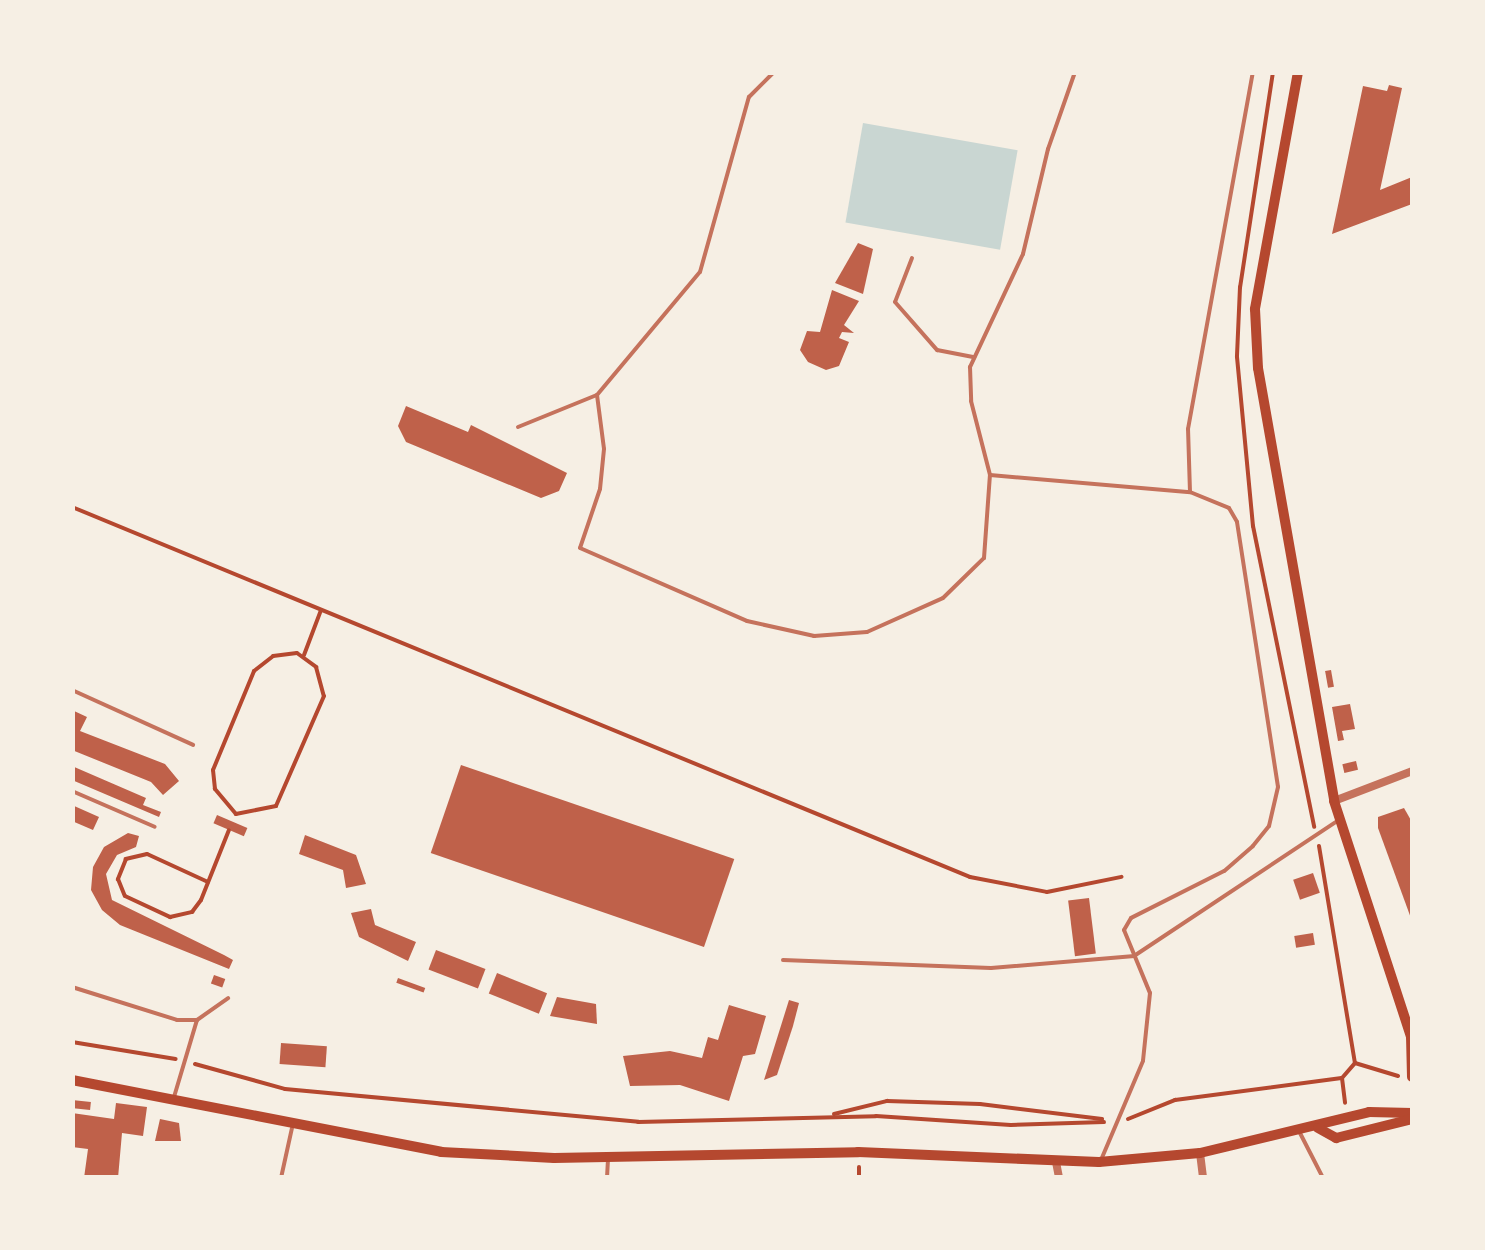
<!DOCTYPE html>
<style>
body{margin:0}
#map{position:relative;width:1485px;height:1250px;overflow:hidden;background:#f6efe4;font-family:"Source Serif 4",serif}
div>[style]{position:absolute}
.water>*{inset:0;background:#c9d6d2;transform-origin:0 0}
.building>*{inset:0;background:#bf614a;transform-origin:0 0}
.path>*{height:4px;margin:-2px;padding:0 2px;transform-origin:2px;border-radius:2px;background:#b5482f}
.service>*{height:4px;margin:-2px;padding:0 2px;transform-origin:2px;border-radius:2px;background:#c5725c}
.minor>*{height:8px;margin:-4px;padding:0 4px;transform-origin:4px;border-radius:4px;background:#c5725c}
.secondary>*{height:10px;margin:-5px;padding:0 5px;transform-origin:5px;border-radius:5px;background:#b5482f}
span{translate:-50% -50%;white-space:nowrap;text-align:center;line-height:1.15;-webkit-text-stroke:9px #f6efe4;paint-order:stroke}
.frame{position:absolute;inset:0;border:75px solid #f6efe4;pointer-events:none}
</style>
<div id="map">
<div class="water">
<i style="left:863px;top:123px;width:157px;height:101px;rotate:10deg"></i>
</div>
<div class="building">
<i style="clip-path:polygon(1389px 85px,1402px 88px,1380px 190px,1412px 177px,1412px 204px,1332px 234px,1363px 86px,1387px 91px)"></i>
<i style="clip-path:polygon(858px 243px,873px 249px,863px 294px,835px 283px)"></i>
<i style="clip-path:polygon(832px 290px,859px 301px,844px 325px,854px 333px,842px 332px,839px 338px,849px 342px,839px 366px,826px 370px,808px 362px,800px 350px,807px 331px,820px 332px)"></i>
<i style="clip-path:polygon(406px 406px,468px 432px,471px 425px,567px 473px,559px 491px,541px 498px,406px 442px,398px 426px)"></i>
<i style="left:1331px;top:670px;width:17px;height:6px;rotate:80deg"></i>
<i style="clip-path:polygon(1350px 704px,1355px 729px,1342px 731px,1344px 740px,1338px 741px,1332px 707px)"></i>
<i style="clip-path:polygon(72px 710px,87px 717px,80px 731px,165px 764px,179px 781px,163px 795px,151px 782px,72px 750px)"></i>
<i style="left:1356px;top:761px;width:9px;height:14px;rotate:77deg"></i>
<i style="left:461px;top:765px;width:289px;height:93px;rotate:19deg"></i>
<i style="clip-path:polygon(72px 766px,146px 798px,143px 805px,161px 812px,159px 817px,72px 780px)"></i>
<i style="clip-path:polygon(72px 805px,99px 817px,93px 830px,72px 821px)"></i>
<i style="clip-path:polygon(1404px 808px,1412px 822px,1412px 921px,1378px 828px,1378px 817px)"></i>
<i style="left:217px;top:815px;width:33px;height:9px;rotate:23deg"></i>
<i style="clip-path:polygon(128px 833px,139px 836px,136px 847px,117px 855px,106px 874px,112px 900px,224px 955px,233px 960px,229px 969px,120px 925px,102px 910px,91px 890px,93px 867px,104px 847px)"></i>
<i style="clip-path:polygon(305px 835px,356px 855px,366px 884px,346px 888px,343px 870px,299px 854px)"></i>
<i style="left:1313px;top:873px;width:21px;height:21px;rotate:71deg"></i>
<i style="left:1089px;top:898px;width:56px;height:21px;rotate:83deg"></i>
<i style="clip-path:polygon(371px 909px,375px 925px,416px 942px,408px 961px,359px 937px,351px 913px)"></i>
<i style="left:1313px;top:933px;width:12px;height:19px;rotate:81deg"></i>
<i style="left:436px;top:950px;width:53px;height:21px;rotate:21deg"></i>
<i style="left:497px;top:973px;width:54px;height:22px;rotate:22deg"></i>
<i style="left:214px;top:975px;width:12px;height:9px;rotate:20deg"></i>
<i style="left:398px;top:978px;width:29px;height:5px;rotate:20deg"></i>
<i style="clip-path:polygon(557px 997px,596px 1004px,597px 1024px,550px 1016px)"></i>
<i style="clip-path:polygon(789px 1000px,799px 1003px,793px 1026px,777px 1075px,764px 1080px)"></i>
<i style="clip-path:polygon(729px 1005px,766px 1016px,755px 1054px,743px 1056px,729px 1101px,680px 1085px,630px 1086px,623px 1056px,670px 1051px,702px 1058px,708px 1037px,718px 1040px)"></i>
<i style="left:281px;top:1043px;width:46px;height:21px;rotate:4deg"></i>
<i style="left:72px;top:1100px;width:19px;height:8px;rotate:6deg"></i>
<i style="clip-path:polygon(116px 1103px,147px 1107px,143px 1136px,122px 1133px,118px 1178px,84px 1178px,88px 1149px,72px 1147px,72px 1113px,114px 1119px)"></i>
<i style="clip-path:polygon(160px 1119px,179px 1123px,181px 1141px,155px 1141px)"></i>
</div>
<div class="path">
<i style="left:1273px;top:72px;width:218px;rotate:98.7deg"></i>
<i style="left:1240px;top:287px;width:70px;rotate:92.5deg"></i>
<i style="left:1237px;top:357px;width:170px;rotate:84.6deg"></i>
<i style="left:1253px;top:526px;width:307px;rotate:78.5deg"></i>
<i style="left:72px;top:507px;width:971px;rotate:22.39deg"></i>
<i style="left:970px;top:877px;width:78px;rotate:11deg"></i>
<i style="left:1047px;top:892px;width:76px;rotate:-11.5deg"></i>
<i style="left:297px;top:653px;width:24px;rotate:36deg"></i>
<i style="left:316px;top:667px;width:30px;rotate:75deg"></i>
<i style="left:324px;top:696px;width:120px;rotate:113.6deg"></i>
<i style="left:276px;top:806px;width:41px;rotate:168.7deg"></i>
<i style="left:236px;top:814px;width:33px;rotate:-130deg"></i>
<i style="left:215px;top:789px;width:19px;rotate:-96deg"></i>
<i style="left:213px;top:770px;width:107px;rotate:-67.5deg"></i>
<i style="left:254px;top:671px;width:24px;rotate:-38deg"></i>
<i style="left:273px;top:656px;width:24px;rotate:-7deg"></i>
<i style="left:304px;top:655px;width:48px;rotate:-69.3deg"></i>
<i style="left:1319px;top:846px;width:220px;rotate:80.6deg"></i>
<i style="left:208px;top:882px;width:67px;rotate:-155.3deg"></i>
<i style="left:147px;top:854px;width:22px;rotate:167deg"></i>
<i style="left:126px;top:859px;width:22px;rotate:112deg"></i>
<i style="left:118px;top:879px;width:18px;rotate:68deg"></i>
<i style="left:125px;top:896px;width:50px;rotate:25deg"></i>
<i style="left:170px;top:917px;width:23px;rotate:-13deg"></i>
<i style="left:192px;top:912px;width:15px;rotate:-53deg"></i>
<i style="left:201px;top:900px;width:75px;rotate:-68.2deg"></i>
<i style="left:72px;top:1042px;width:105px;rotate:9.3deg"></i>
<i style="left:195px;top:1064px;width:93px;rotate:15.5deg"></i>
<i style="left:285px;top:1089px;width:355px;rotate:5.3deg"></i>
<i style="left:638px;top:1122px;width:238px;rotate:-1.4deg"></i>
<i style="left:876px;top:1116px;width:135px;rotate:3.8deg"></i>
<i style="left:1011px;top:1125px;width:93px;rotate:-1.8deg"></i>
<i style="left:1342px;top:1078px;width:25px;rotate:83deg"></i>
<i style="left:834px;top:1114px;width:55px;rotate:-13.8deg"></i>
<i style="left:887px;top:1101px;width:93px;rotate:1.8deg"></i>
<i style="left:980px;top:1104px;width:123px;rotate:7deg"></i>
<i style="left:1128px;top:1119px;width:51px;rotate:-22deg"></i>
<i style="left:1175px;top:1100px;width:168px;rotate:-7.5deg"></i>
<i style="left:1342px;top:1078px;width:20px;rotate:-49deg"></i>
<i style="left:1355px;top:1063px;width:45px;rotate:16.8deg"></i>
<i style="left:859px;top:1167px;width:11px;rotate:90deg"></i>
</div>
<div class="service">
<i style="left:1075px;top:72px;width:82px;rotate:109.3deg"></i>
<i style="left:1048px;top:149px;width:108px;rotate:103.4deg"></i>
<i style="left:1023px;top:254px;width:125px;rotate:115.1deg"></i>
<i style="left:970px;top:367px;width:34px;rotate:88deg"></i>
<i style="left:971px;top:401px;width:76px;rotate:75.6deg"></i>
<i style="left:990px;top:475px;width:201px;rotate:4.9deg"></i>
<i style="left:1190px;top:492px;width:42px;rotate:22.3deg"></i>
<i style="left:1229px;top:508px;width:16px;rotate:60deg"></i>
<i style="left:1237px;top:522px;width:268px;rotate:81.2deg"></i>
<i style="left:1278px;top:787px;width:40px;rotate:103deg"></i>
<i style="left:1269px;top:826px;width:26px;rotate:129deg"></i>
<i style="left:1253px;top:846px;width:38px;rotate:139deg"></i>
<i style="left:1224px;top:871px;width:104px;rotate:153.2deg"></i>
<i style="left:1131px;top:918px;width:14px;rotate:120deg"></i>
<i style="left:1124px;top:930px;width:68px;rotate:67.6deg"></i>
<i style="left:1150px;top:993px;width:68px;rotate:95.9deg"></i>
<i style="left:1143px;top:1061px;width:108px;rotate:113deg"></i>
<i style="left:912px;top:258px;width:47px;rotate:111.1deg"></i>
<i style="left:895px;top:302px;width:64px;rotate:48.8deg"></i>
<i style="left:937px;top:350px;width:38px;rotate:11deg"></i>
<i style="left:597px;top:395px;width:160px;rotate:-50.1deg"></i>
<i style="left:700px;top:272px;width:182px;rotate:-74.4deg"></i>
<i style="left:749px;top:97px;width:35px;rotate:-45deg"></i>
<i style="left:518px;top:427px;width:85px;rotate:-22.1deg"></i>
<i style="left:597px;top:395px;width:54px;rotate:82.6deg"></i>
<i style="left:604px;top:449px;width:40px;rotate:95.7deg"></i>
<i style="left:600px;top:489px;width:62px;rotate:108.7deg"></i>
<i style="left:580px;top:548px;width:182px;rotate:23.6deg"></i>
<i style="left:747px;top:621px;width:69px;rotate:12.6deg"></i>
<i style="left:814px;top:636px;width:53px;rotate:-4.3deg"></i>
<i style="left:867px;top:632px;width:83px;rotate:-24.1deg"></i>
<i style="left:943px;top:598px;width:57px;rotate:-44.3deg"></i>
<i style="left:984px;top:558px;width:83px;rotate:-85.9deg"></i>
<i style="left:1190px;top:492px;width:63px;rotate:-91.8deg"></i>
<i style="left:1188px;top:429px;width:363px;rotate:-79.7deg"></i>
<i style="left:72px;top:690px;width:133px;rotate:24.4deg"></i>
<i style="left:72px;top:791px;width:90px;rotate:23.4deg"></i>
<i style="left:783px;top:960px;width:208px;rotate:2.2deg"></i>
<i style="left:991px;top:968px;width:144px;rotate:-4.8deg"></i>
<i style="left:1134px;top:956px;width:242px;rotate:-33.6deg"></i>
<i style="left:72px;top:987px;width:110px;rotate:17.4deg"></i>
<i style="left:177px;top:1020px;width:20px"></i>
<i style="left:197px;top:1020px;width:38px;rotate:-35deg"></i>
<i style="left:174px;top:1097px;width:80px;rotate:-73.4deg"></i>
<i style="left:1300px;top:1133px;width:51px;rotate:62.9deg"></i>
<i style="left:281px;top:1178px;width:51px;rotate:-77.6deg"></i>
<i style="left:607px;top:1178px;width:21px;rotate:-87deg"></i>
</div>
<div class="minor">
<i style="left:1334px;top:801px;width:84px;rotate:-21deg"></i>
<i style="left:1200px;top:1153px;width:25px;rotate:83deg"></i>
<i style="left:1056px;top:1162px;width:16px;rotate:79deg"></i>
</div>
<div class="secondary">
<i style="left:1298px;top:72px;width:241px;rotate:100.3deg"></i>
<i style="left:1255px;top:309px;width:59px;rotate:87.1deg"></i>
<i style="left:1258px;top:368px;width:440px;rotate:80deg"></i>
<i style="left:1334px;top:801px;width:251px;rotate:71.9deg"></i>
<i style="left:1411px;top:1036px;width:41px;rotate:88.6deg"></i>
<i style="left:72px;top:1080px;width:376px;rotate:11deg"></i>
<i style="left:441px;top:1152px;width:113px;rotate:3deg"></i>
<i style="left:554px;top:1158px;width:304px;rotate:-1.1deg"></i>
<i style="left:858px;top:1152px;width:241px;rotate:2.4deg"></i>
<i style="left:1099px;top:1162px;width:101px;rotate:-5.1deg"></i>
<i style="left:1200px;top:1153px;width:174px;rotate:-13.6deg"></i>
<i style="left:1369px;top:1112px;width:43px;rotate:1.3deg"></i>
<i style="left:1318px;top:1128px;width:21px;rotate:29deg"></i>
<i style="left:1336px;top:1138px;width:78px;rotate:-14deg"></i>
</div>
<div class="frame"></div>
</div>
